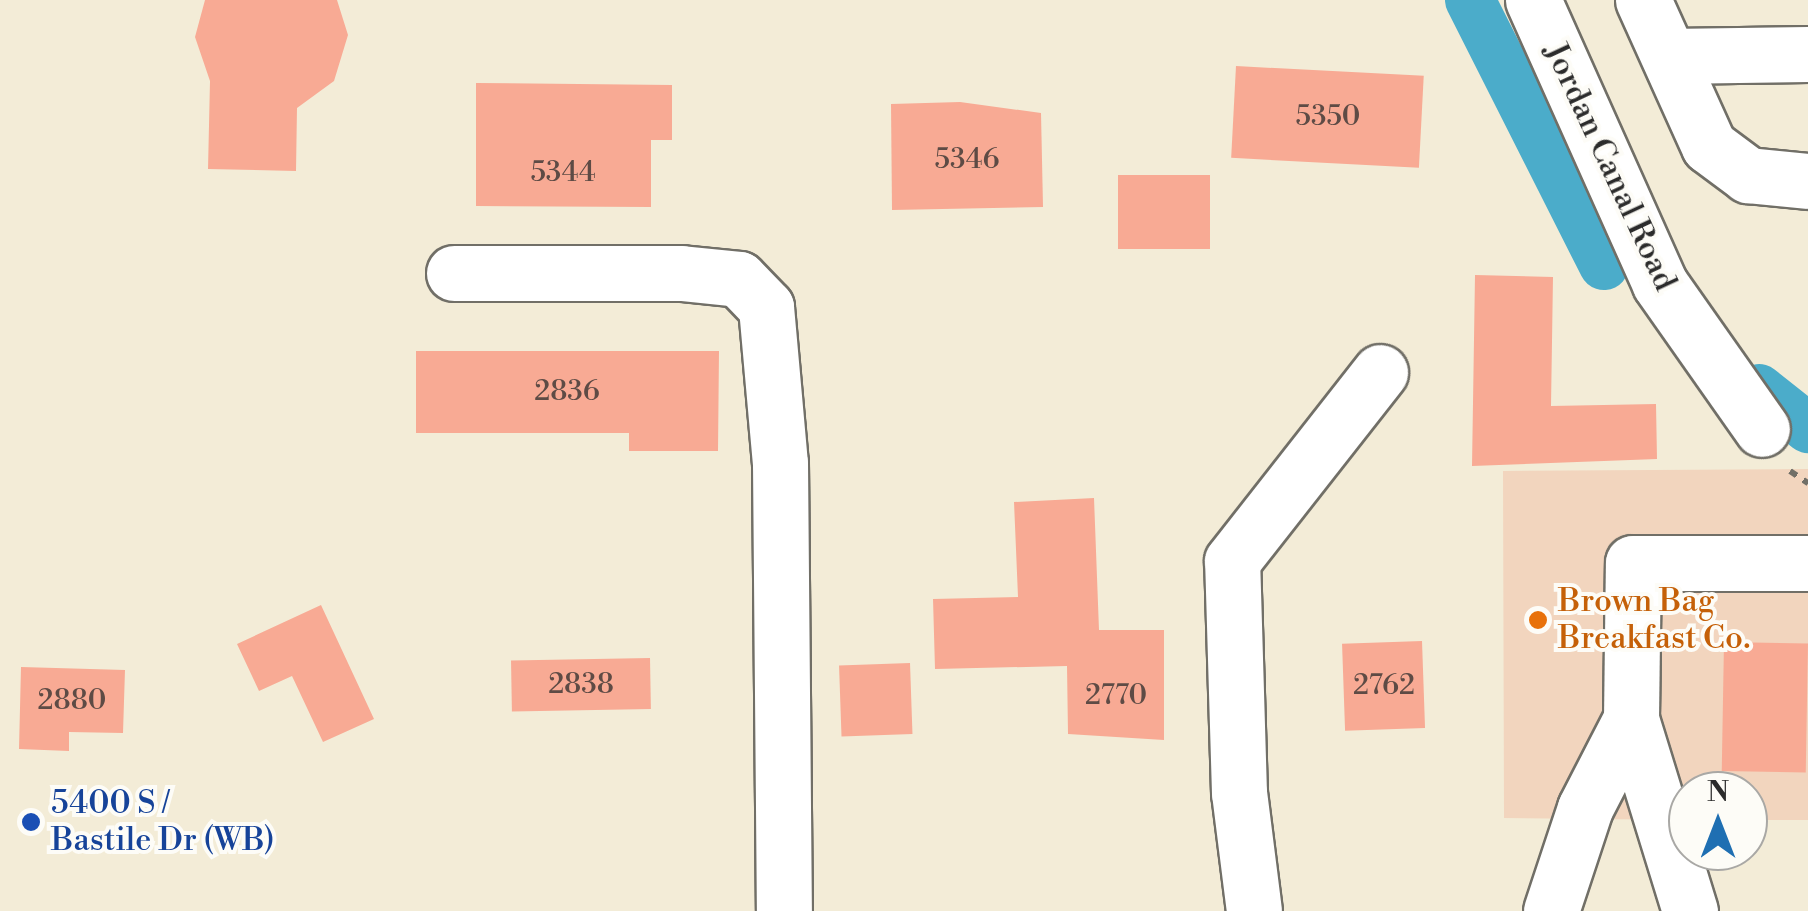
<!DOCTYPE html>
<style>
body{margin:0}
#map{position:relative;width:1808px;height:911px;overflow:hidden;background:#f3ecd7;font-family:"Libre Bodoni",serif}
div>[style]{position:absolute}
.built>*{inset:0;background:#f2d5be}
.canal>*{height:50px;margin:-25px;padding:0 25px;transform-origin:25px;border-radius:25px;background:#4bacca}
.building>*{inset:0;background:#f8aa94;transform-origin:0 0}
.path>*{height:6px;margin-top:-3px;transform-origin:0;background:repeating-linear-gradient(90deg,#716f67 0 8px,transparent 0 16px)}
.roads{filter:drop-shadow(2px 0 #716f67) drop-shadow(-2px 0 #716f67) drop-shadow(0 2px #716f67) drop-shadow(0 -2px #716f67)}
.minor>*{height:55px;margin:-27.5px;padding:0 27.5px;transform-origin:27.5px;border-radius:27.5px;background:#fff}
.dots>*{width:28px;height:28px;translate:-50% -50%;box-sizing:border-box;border:5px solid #fdfcf7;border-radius:50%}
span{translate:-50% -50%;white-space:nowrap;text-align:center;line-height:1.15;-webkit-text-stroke:8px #fdfcf7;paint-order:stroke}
.number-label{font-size:28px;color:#5e4b45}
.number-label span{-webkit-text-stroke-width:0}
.street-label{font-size:32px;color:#2b2b2b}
.food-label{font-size:32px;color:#c56008}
.left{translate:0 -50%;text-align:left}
.transit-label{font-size:32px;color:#164399}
.north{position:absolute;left:1668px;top:771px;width:100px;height:100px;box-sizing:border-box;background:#fdfcf7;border:2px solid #a9a8a5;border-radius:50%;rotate:0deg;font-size:28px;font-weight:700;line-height:40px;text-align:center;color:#2b2b2b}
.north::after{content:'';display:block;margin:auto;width:35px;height:45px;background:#1f6fb2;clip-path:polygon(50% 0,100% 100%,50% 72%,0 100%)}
</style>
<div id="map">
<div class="built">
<i style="clip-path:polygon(1808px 469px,1808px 820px,1748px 820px,1748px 791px,1688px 791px,1688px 820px,1504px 818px,1503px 471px)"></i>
</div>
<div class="canal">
<i style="left:1470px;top:0;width:297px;rotate:63.2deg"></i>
<i style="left:1759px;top:389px;width:63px;rotate:38.5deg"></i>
</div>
<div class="building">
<i style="clip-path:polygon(205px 0,337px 0,348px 35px,334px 81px,297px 108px,296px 171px,208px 169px,210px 81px,195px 37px)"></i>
<i style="left:1236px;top:66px;width:188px;height:92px;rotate:3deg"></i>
<i style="clip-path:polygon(476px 83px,672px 85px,672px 140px,651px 140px,651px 207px,476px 206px)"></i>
<i style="clip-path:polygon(960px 102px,1041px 113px,1043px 207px,892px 210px,891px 104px)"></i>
<i style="left:1118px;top:175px;width:92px;height:74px"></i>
<i style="clip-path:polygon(1475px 275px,1553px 277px,1551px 406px,1656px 404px,1657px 459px,1472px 466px)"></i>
<i style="clip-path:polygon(416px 351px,719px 351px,718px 451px,629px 451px,629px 433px,416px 433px)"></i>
<i style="clip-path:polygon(1094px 498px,1099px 630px,1164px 630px,1164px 740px,1068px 734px,1067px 666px,935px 669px,933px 599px,1018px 597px,1014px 502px)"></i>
<i style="clip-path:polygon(321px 605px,374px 719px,323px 742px,292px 676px,259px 691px,237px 644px)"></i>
<i style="left:1422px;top:641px;width:87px;height:80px;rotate:88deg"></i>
<i style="left:1724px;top:642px;width:84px;height:129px;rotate:1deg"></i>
<i style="left:650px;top:658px;width:51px;height:139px;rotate:89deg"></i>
<i style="left:910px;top:663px;width:71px;height:71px;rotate:88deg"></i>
<i style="clip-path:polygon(21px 667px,125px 670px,123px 733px,69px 732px,69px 751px,19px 749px)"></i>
</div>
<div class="path">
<i style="left:1790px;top:471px;width:22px;rotate:34deg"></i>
</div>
<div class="roads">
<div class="minor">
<i style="left:1533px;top:0;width:311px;rotate:65.9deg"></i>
<i style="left:1660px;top:284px;width:177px;rotate:54.9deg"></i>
<i style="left:1643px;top:0;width:160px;rotate:65.7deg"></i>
<i style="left:1709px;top:146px;width:49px;rotate:36.6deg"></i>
<i style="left:1748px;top:175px;width:60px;rotate:5.7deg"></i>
<i style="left:1669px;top:56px;width:139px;rotate:-0.8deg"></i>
<i style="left:454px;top:273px;width:227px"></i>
<i style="left:681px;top:273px;width:58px;rotate:5.9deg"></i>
<i style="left:739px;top:279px;width:39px;rotate:46deg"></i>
<i style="left:766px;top:307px;width:157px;rotate:84.9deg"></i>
<i style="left:780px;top:463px;width:448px;rotate:89.5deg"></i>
<i style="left:1254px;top:911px;width:119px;rotate:-97.2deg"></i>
<i style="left:1239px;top:793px;width:232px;rotate:-91.7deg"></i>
<i style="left:1232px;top:561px;width:240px;rotate:-51.9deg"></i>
<i style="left:1551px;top:911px;width:108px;rotate:-71.7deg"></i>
<i style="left:1585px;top:808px;width:100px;rotate:-62.7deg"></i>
<i style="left:1690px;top:911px;width:201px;rotate:-107.1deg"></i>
<i style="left:1631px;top:719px;width:156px;rotate:-89.3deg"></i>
<i style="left:1633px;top:563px;width:175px"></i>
</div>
</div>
<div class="dots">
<i style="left:1538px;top:620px;background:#e8710a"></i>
<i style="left:31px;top:822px;background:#1a4fb4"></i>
</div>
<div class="number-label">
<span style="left:1328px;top:117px">5350</span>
<span style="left:967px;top:160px">5346</span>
<span style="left:563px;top:173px">5344</span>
<span style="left:567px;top:392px">2836</span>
<span style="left:581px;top:685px">2838</span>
<span style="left:1384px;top:686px">2762</span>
<span style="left:1116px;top:696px">2770</span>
<span style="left:72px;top:701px">2880</span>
</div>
<div class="street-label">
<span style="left:1610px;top:167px;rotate:65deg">Jordan Canal Road</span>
</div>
<div class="food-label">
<span class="left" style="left:1558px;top:620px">Brown Bag<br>Breakfast Co.</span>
</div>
<div class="transit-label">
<span class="left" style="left:51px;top:822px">5400 S /<br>Bastile Dr (WB)</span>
</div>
<div class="north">N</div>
</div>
